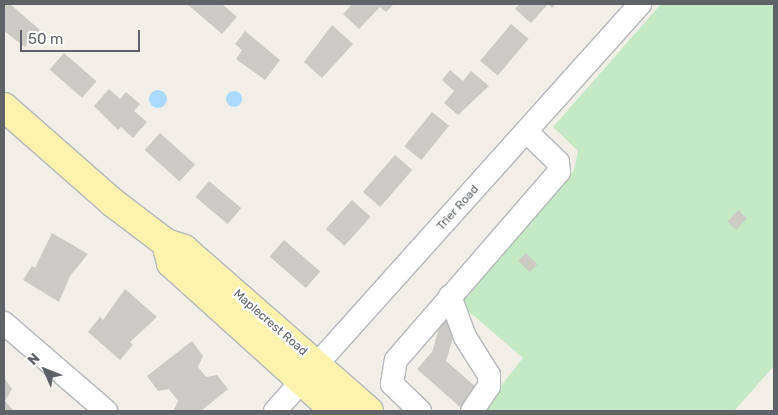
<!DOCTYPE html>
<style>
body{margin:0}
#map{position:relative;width:778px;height:415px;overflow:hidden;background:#f1efe8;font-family:Rubik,sans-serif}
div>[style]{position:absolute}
.green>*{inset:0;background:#c5e8c5}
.water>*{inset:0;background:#aadaff}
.round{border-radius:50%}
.building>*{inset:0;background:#cccac5;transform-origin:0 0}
.roads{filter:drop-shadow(1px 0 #b5b8bc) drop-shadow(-1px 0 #b5b8bc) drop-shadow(0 1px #b5b8bc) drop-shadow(0 -1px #b5b8bc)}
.minor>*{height:22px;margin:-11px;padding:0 11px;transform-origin:11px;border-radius:11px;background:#fff}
.major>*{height:28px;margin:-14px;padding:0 14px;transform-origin:14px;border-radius:14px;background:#fff2af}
span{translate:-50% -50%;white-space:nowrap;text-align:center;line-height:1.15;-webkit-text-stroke:4.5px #fff;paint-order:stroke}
.street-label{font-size:12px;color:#5f6368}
.frame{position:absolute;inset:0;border:5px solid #5f6368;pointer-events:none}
.north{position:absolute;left:20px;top:345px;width:50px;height:50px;-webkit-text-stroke:4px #fff;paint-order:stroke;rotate:314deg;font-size:14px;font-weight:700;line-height:20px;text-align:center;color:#5f6368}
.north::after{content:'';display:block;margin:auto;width:18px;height:22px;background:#5f6368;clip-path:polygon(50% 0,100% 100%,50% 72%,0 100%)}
.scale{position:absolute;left:20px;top:30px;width:120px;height:22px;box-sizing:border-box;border:2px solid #5f6368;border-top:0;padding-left:6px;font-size:15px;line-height:18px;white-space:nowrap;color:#5f6368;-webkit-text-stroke:4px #fff;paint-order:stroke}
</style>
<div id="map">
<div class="green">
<i style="clip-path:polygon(661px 4px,774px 4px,774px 366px,734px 411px,481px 411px,523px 358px,460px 304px,574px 170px,578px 151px,553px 127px)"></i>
</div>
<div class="water">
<i class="round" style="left:149px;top:90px;width:18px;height:18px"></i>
<i class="round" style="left:226px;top:91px;width:16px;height:16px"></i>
</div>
<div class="building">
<i style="clip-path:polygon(4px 4px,10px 4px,40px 30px,25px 47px,4px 31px)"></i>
<i style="clip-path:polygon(187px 4px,222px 4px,237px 17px,222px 34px)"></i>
<i style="clip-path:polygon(352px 4px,394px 4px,386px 12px,380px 7px,359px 29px,343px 14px)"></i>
<i style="clip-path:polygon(520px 4px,556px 4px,552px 8px,548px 4px,531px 23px,515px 9px)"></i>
<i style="left:511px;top:24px;width:23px;height:48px;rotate:40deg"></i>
<i style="clip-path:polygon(332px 25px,353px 44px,322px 78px,304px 62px)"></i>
<i style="clip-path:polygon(245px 31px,280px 60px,265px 80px,236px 59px,242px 50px,235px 44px)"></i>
<i style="left:64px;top:53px;width:43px;height:22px;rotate:41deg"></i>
<i style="clip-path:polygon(450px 70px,463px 81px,471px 71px,489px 86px,458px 115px,444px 103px,454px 91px,442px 80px)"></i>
<i style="clip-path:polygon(109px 89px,120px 99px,126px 92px,140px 104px,134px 111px,147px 122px,133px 138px,121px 127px,118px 130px,94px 106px)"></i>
<i style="left:432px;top:112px;width:22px;height:44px;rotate:39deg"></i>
<i style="left:160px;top:133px;width:47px;height:23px;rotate:42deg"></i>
<i style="left:395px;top:155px;width:23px;height:49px;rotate:41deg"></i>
<i style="left:209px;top:181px;width:42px;height:21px;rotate:40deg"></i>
<i style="left:352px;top:200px;width:25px;height:39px;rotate:42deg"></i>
<i style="left:738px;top:210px;width:12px;height:16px;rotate:42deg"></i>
<i style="clip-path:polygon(52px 233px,88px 254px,70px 276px,59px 302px,23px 280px,32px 266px,35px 268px)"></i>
<i style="left:284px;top:240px;width:48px;height:22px;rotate:41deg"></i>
<i style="left:526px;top:253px;width:16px;height:11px;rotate:45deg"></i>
<i style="clip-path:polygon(125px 289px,157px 317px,130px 342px,133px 345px,120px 360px,88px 332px,100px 317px,103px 320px)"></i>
<i style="clip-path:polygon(443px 315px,456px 328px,446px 361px,477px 388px,460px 407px,417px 369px,432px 352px)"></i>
<i style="clip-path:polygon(192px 341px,203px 356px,198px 367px,206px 377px,217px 375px,228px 389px,201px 411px,173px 411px,178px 401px,169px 389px,158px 391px,147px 376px)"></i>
<i style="clip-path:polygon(4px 378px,12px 389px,5px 401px,14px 411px,4px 411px)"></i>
</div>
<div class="roads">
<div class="minor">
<i style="left:450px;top:296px;width:44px;rotate:69.9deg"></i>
<i style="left:465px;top:337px;width:45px;rotate:57.7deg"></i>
<i style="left:489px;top:375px;width:11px;rotate:90deg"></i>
<i style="left:489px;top:386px;width:30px;rotate:124deg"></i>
<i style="left:4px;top:323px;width:135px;rotate:40.8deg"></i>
<i style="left:275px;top:411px;width:547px;rotate:-48.11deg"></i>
<i style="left:420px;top:411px;width:39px;rotate:-136deg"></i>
<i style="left:392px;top:384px;width:24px;rotate:-81deg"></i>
<i style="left:396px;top:360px;width:249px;rotate:-49.1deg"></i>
<i style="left:559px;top:172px;width:10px;rotate:-96deg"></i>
<i style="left:558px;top:162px;width:43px;rotate:-135.9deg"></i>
</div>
<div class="major">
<i style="left:4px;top:107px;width:144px;rotate:41.3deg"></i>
<i style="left:112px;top:202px;width:68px;rotate:37.2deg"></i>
<i style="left:166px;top:243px;width:19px;rotate:18deg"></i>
<i style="left:184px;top:249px;width:246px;rotate:41.2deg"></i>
<i style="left:166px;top:243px;width:21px;rotate:76deg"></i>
<i style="left:171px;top:263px;width:221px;rotate:42.1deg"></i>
</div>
</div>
<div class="street-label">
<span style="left:458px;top:208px;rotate:-48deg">Trier Road</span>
<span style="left:270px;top:323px;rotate:41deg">Maplecrest Road</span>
</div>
<div class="frame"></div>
<div class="north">N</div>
<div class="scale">50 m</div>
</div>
